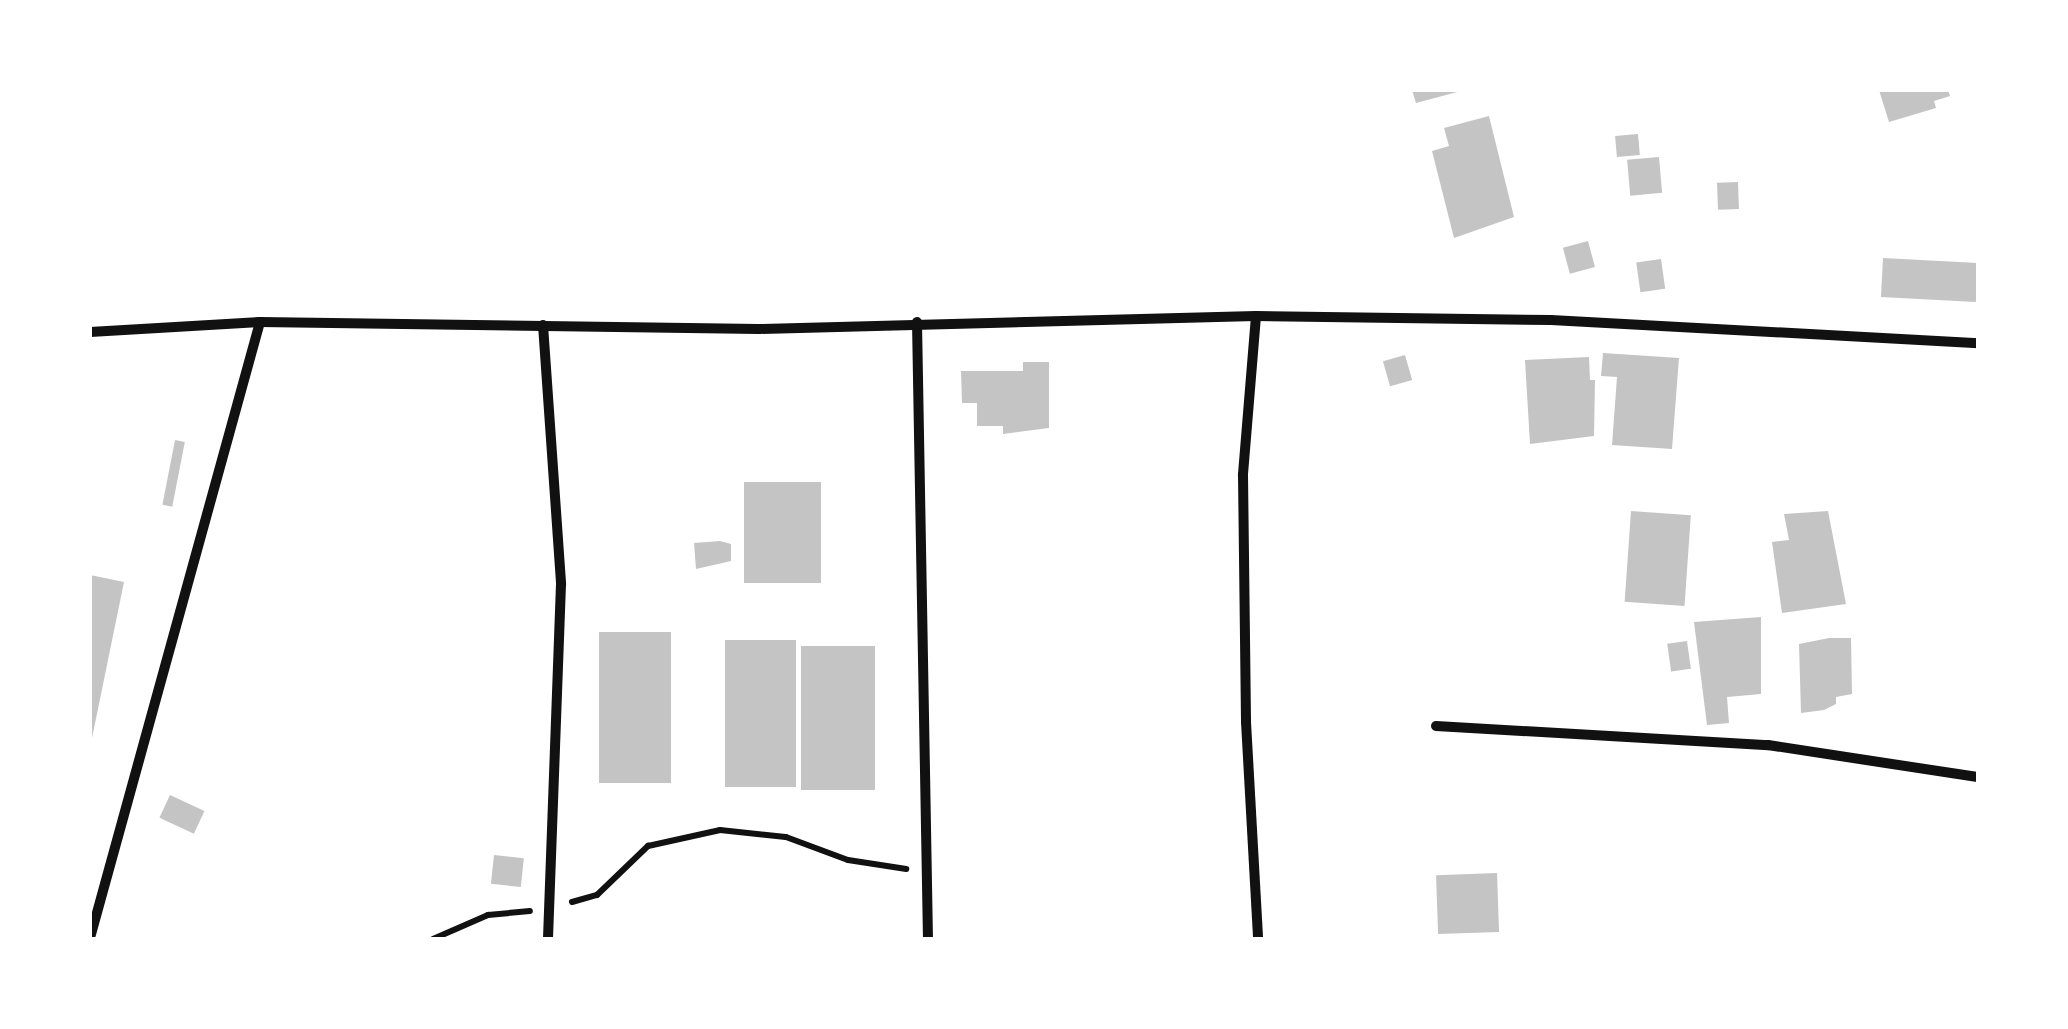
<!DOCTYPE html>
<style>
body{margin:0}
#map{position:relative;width:2068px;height:1029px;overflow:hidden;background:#fff;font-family:"DejaVu Sans",sans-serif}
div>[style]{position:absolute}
.building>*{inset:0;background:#c4c4c4;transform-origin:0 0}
.path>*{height:6px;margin:-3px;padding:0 3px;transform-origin:3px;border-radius:3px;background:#111}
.minor>*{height:10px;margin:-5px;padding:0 5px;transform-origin:5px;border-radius:5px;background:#111}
span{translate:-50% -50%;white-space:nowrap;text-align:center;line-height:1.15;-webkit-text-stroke:9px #fff;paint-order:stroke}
.frame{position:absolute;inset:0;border:92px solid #fff;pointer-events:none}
</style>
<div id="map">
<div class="building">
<i style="clip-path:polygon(1412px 90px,1461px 90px,1461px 91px,1416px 103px)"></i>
<i style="clip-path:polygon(1879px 90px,1948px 90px,1950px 96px,1934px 101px,1936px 108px,1889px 122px)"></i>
<i style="clip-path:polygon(1489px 116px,1514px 217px,1454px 238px,1432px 151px,1449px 146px,1444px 128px)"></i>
<i style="left:1638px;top:134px;width:21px;height:23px;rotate:85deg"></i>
<i style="left:1659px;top:157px;width:36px;height:32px;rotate:85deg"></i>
<i style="left:1738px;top:182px;width:27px;height:21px;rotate:88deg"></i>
<i style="left:1588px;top:241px;width:27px;height:26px;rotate:75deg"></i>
<i style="left:1883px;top:258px;width:95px;height:39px;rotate:3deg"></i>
<i style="left:1661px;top:259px;width:30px;height:25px;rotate:82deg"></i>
<i style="clip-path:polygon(1603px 353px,1679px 358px,1672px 449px,1612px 445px,1617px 377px,1601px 376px)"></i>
<i style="left:1405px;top:355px;width:26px;height:23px;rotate:74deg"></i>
<i style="clip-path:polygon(1589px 357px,1590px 380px,1595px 380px,1594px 436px,1530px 444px,1525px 360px)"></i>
<i style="clip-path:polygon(1023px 362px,1049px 362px,1049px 428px,1003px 434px,1003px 426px,977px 426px,977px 403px,962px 403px,961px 371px,1023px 371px)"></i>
<i style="left:175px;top:440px;width:10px;height:66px;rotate:11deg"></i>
<i style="left:744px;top:482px;width:77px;height:101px"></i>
<i style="left:1631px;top:511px;width:60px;height:91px;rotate:4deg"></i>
<i style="clip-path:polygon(1828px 511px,1846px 604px,1782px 613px,1772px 542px,1789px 540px,1784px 514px)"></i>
<i style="clip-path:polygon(720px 541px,731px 544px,731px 561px,696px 569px,694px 543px)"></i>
<i style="clip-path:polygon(90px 575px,124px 582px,92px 738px,90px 738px)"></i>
<i style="clip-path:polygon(1761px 617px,1761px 694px,1727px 697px,1729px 723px,1707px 725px,1694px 622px)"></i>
<i style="left:671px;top:632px;width:151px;height:72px;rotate:90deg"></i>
<i style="clip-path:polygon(1829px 638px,1851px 638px,1852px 694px,1836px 697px,1836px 704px,1824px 710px,1801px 713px,1799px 644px)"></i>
<i style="left:725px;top:640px;width:71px;height:147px"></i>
<i style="left:1687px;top:641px;width:28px;height:20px;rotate:82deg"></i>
<i style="left:875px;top:646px;width:144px;height:74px;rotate:90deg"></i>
<i style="left:170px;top:795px;width:38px;height:25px;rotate:25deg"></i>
<i style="left:494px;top:855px;width:30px;height:29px;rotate:6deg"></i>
<i style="left:1497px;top:873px;width:59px;height:61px;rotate:88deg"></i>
</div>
<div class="path">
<i style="left:572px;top:902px;width:26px;rotate:-16deg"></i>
<i style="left:597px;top:895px;width:71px;rotate:-43.9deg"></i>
<i style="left:648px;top:846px;width:74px;rotate:-12.5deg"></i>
<i style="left:720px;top:830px;width:66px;rotate:6.1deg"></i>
<i style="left:786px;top:837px;width:66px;rotate:20.4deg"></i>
<i style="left:848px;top:860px;width:59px;rotate:8.8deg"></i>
<i style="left:433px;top:939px;width:60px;rotate:-23.6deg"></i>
<i style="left:488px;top:915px;width:42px;rotate:-5.4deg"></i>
</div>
<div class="minor">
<i style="left:1256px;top:316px;width:160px;rotate:94.7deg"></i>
<i style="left:1243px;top:475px;width:247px;rotate:89.3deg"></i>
<i style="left:1246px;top:722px;width:217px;rotate:86.8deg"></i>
<i style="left:917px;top:322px;width:617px;rotate:88.98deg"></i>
<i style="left:543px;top:325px;width:260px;rotate:86deg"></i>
<i style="left:561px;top:584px;width:355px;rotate:92.1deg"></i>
<i style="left:90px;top:332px;width:170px;rotate:-3.4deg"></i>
<i style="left:260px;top:322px;width:499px;rotate:0.8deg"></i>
<i style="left:759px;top:329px;width:497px;rotate:-1.5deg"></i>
<i style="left:1256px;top:316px;width:295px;rotate:0.8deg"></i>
<i style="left:1551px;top:320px;width:428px;rotate:3.1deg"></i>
<i style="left:1436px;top:726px;width:333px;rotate:3.3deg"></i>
<i style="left:1768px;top:745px;width:212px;rotate:8.7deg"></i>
<i style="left:90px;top:938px;width:639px;rotate:-74.57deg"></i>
</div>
<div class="frame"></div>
</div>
